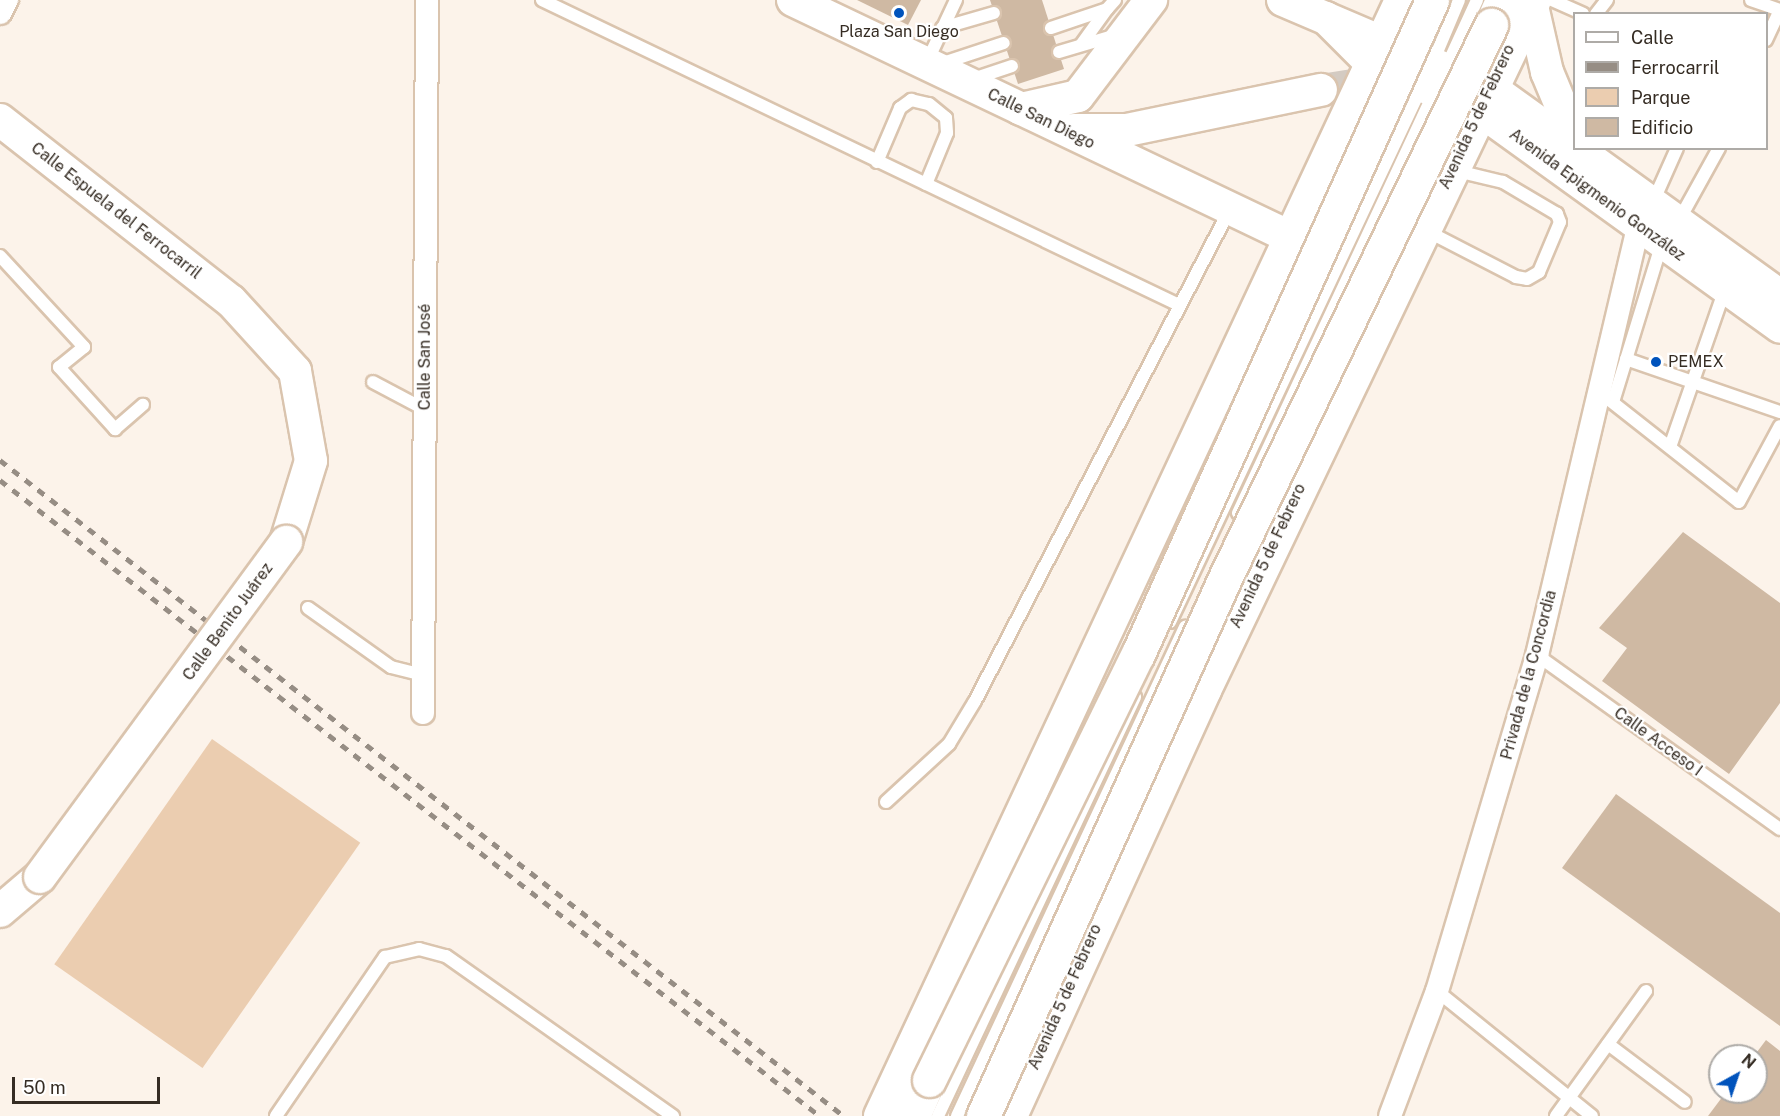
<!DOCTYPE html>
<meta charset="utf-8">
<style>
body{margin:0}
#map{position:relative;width:1780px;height:1116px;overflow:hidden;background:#fcf3ea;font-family:"Public Sans",sans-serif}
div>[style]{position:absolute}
.green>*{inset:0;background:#ebcdb0;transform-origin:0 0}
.building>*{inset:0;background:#cfb9a3}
.secondary-tunnel>*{height:32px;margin-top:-16px;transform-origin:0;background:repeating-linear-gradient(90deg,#d4cbc2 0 32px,transparent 0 48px)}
.roads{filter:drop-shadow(2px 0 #dac4ae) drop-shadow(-2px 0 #dac4ae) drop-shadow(0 2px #dac4ae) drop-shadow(0 -2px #dac4ae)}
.lane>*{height:12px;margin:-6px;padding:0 6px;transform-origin:6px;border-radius:6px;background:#fff}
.street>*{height:22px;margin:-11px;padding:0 11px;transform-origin:11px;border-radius:11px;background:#fff}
.secondary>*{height:32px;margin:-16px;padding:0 16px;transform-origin:16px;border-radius:16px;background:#fff}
.highway>*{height:33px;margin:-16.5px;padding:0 16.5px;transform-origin:16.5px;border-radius:16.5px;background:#fff}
.rail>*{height:4.5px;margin-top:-2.25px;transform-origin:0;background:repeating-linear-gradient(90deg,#968d84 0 8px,transparent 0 16px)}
.bridges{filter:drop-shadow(2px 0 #dac4ae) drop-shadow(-2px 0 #dac4ae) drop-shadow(0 2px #dac4ae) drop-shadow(0 -2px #dac4ae)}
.secondary-bridge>*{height:32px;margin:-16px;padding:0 16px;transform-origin:16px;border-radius:16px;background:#fff}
.highway-bridge>*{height:33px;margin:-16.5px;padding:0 16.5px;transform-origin:16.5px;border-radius:16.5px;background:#fff}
.dots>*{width:16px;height:16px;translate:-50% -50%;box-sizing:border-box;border:3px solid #fff;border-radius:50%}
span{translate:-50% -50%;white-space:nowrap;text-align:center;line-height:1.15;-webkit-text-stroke:4.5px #fff;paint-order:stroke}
.poi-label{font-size:16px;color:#352c23}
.left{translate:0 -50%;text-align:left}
.street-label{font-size:16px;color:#352c23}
.legend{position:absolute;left:1573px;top:12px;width:195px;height:138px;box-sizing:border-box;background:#fff;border:2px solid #aeaba7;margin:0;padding:8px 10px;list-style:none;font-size:18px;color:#352c23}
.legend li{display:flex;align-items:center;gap:12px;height:30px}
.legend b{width:30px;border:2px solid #aeaba7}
.north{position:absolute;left:1708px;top:1044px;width:60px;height:60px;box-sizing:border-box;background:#fff;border:2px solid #aeaba7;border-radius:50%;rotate:40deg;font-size:16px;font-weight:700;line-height:24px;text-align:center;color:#352c23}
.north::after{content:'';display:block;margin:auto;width:21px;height:27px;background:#0053bc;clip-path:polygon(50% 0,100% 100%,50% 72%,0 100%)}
.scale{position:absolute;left:12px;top:1077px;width:148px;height:27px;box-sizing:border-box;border:3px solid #352c23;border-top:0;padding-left:8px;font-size:18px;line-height:21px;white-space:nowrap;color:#352c23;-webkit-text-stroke:4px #fff;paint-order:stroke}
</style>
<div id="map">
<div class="green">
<i style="left:212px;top:739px;width:181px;height:275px;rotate:35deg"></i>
</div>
<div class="building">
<i style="clip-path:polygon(857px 0,921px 0,908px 25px)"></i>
<i style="clip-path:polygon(990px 0,1042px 0,1064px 69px,1018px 84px)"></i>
<i style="clip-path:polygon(1683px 532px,1780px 603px,1780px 703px,1729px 774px,1602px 681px,1627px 648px,1599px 628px)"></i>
<i style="clip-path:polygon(1616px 794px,1780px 913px,1780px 1026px,1562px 868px)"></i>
<i style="clip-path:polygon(1766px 1040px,1780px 1051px,1780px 1116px,1708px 1116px,1726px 1092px,1756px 1092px,1754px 1056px)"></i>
</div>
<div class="secondary-tunnel">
<i style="left:1321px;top:90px;width:64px;rotate:-9deg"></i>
<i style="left:1384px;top:80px;width:66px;rotate:-28.1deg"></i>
<i style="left:1442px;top:49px;width:59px;rotate:-45.7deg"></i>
</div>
<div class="roads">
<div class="lane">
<i style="left:542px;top:0;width:706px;rotate:25.59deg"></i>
<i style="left:1552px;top:0;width:34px;rotate:24deg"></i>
<i style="left:1751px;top:0;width:31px;rotate:19deg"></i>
<i style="left:1596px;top:14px;width:18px;rotate:-52deg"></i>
<i style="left:942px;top:28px;width:54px;rotate:-16.1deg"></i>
<i style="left:1051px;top:28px;width:59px;rotate:-18.7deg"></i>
<i style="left:1107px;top:9px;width:12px;rotate:-48deg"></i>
<i style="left:1766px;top:40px;width:33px;rotate:-65deg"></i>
<i style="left:1081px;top:45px;width:44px;rotate:-54.2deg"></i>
<i style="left:1059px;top:52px;width:59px;rotate:-16.6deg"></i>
<i style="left:1433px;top:62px;width:67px;rotate:-67.2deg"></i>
<i style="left:926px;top:64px;width:71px;rotate:-64.9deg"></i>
<i style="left:940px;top:64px;width:67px;rotate:-18.2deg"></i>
<i style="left:1445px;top:70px;width:77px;rotate:-65.4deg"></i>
<i style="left:973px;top:79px;width:41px;rotate:-18.4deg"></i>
<i style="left:877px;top:162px;width:59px;rotate:-66.9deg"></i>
<i style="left:900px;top:108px;width:14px;rotate:-36deg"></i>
<i style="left:911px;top:100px;width:18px;rotate:13deg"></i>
<i style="left:929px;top:104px;width:22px;rotate:39deg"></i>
<i style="left:946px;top:118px;width:15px;rotate:86deg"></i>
<i style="left:947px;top:133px;width:55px;rotate:112.4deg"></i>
<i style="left:1653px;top:202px;width:59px;rotate:-66deg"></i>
<i style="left:1678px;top:222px;width:85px;rotate:-61deg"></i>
<i style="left:1425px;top:230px;width:102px;rotate:27.3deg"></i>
<i style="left:1516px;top:277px;width:11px;rotate:10deg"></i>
<i style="left:1527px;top:279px;width:14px;rotate:-30deg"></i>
<i style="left:1539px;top:272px;width:54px;rotate:-67.2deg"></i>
<i style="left:1560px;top:222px;width:9px;rotate:-111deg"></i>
<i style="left:1557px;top:214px;width:63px;rotate:-149.3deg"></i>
<i style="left:1503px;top:182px;width:51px;rotate:-166.5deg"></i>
<i style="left:0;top:256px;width:124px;rotate:47.3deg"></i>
<i style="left:84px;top:347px;width:32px;rotate:141deg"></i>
<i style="left:59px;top:367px;width:84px;rotate:47.9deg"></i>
<i style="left:115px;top:429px;width:37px;rotate:-41deg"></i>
<i style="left:1626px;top:359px;width:163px;rotate:19deg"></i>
<i style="left:373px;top:382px;width:58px;rotate:27.9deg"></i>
<i style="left:1598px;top:391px;width:179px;rotate:38.2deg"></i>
<i style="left:1739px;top:502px;width:86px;rotate:-61.7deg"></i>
<i style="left:1613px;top:402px;width:166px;rotate:-72.9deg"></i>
<i style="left:1670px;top:447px;width:167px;rotate:-70.8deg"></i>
<i style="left:1238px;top:513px;width:466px;rotate:-65deg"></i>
<i style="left:308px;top:608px;width:102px;rotate:35.4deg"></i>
<i style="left:391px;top:667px;width:33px;rotate:14deg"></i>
<i style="left:1170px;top:622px;width:592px;rotate:-64.82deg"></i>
<i style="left:1537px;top:655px;width:299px;rotate:35.6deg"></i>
<i style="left:886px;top:802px;width:86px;rotate:-42.6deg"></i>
<i style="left:949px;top:744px;width:50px;rotate:-58.8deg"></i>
<i style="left:975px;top:701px;width:554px;rotate:-62.6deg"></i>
<i style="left:1437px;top:991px;width:199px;rotate:38.9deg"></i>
<i style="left:1608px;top:1044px;width:96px;rotate:37deg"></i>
<i style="left:276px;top:1116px;width:193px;rotate:-55.6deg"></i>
<i style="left:385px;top:957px;width:35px;rotate:-13deg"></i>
<i style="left:419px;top:949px;width:28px;rotate:15deg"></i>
<i style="left:446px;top:956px;width:278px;rotate:35.2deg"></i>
<i style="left:938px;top:1116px;width:463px;rotate:-64.8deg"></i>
<i style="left:957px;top:1116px;width:540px;rotate:-65deg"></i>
<i style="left:1556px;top:1116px;width:154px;rotate:-54.2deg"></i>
</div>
<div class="street">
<i style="left:0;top:13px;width:15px;rotate:-62deg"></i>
<i style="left:423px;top:713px;width:713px;rotate:-89.68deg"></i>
<i style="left:1390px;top:1116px;width:134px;rotate:-69.4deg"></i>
<i style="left:1437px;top:991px;width:351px;rotate:-73.4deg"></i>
<i style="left:1537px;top:655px;width:442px;rotate:-76.7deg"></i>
</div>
<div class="secondary">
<i style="left:793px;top:0;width:551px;rotate:25.49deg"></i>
<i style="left:1283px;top:0;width:227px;rotate:23.1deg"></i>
<i style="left:1492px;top:89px;width:101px;rotate:35.7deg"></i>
<i style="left:1532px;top:6px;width:68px;rotate:77.2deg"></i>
<i style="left:1547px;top:72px;width:70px;rotate:67.4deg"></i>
<i style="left:1326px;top:18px;width:65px;rotate:45deg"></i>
<i style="left:1372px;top:64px;width:119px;rotate:23.3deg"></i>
<i style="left:1481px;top:111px;width:369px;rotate:35.8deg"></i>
<i style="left:1021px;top:109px;width:58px;rotate:-12.8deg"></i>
<i style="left:1078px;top:96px;width:121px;rotate:-52.8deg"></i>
<i style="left:0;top:120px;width:293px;rotate:38.1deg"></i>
<i style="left:231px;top:301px;width:95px;rotate:47.6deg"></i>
<i style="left:295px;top:371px;width:91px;rotate:79.9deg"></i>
<i style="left:311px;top:461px;width:85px;rotate:107.2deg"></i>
<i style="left:1074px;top:130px;width:53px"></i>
<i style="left:1127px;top:130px;width:198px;rotate:-11.7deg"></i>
<i style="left:1575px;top:148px;width:253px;rotate:35.8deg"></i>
<i style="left:0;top:911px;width:52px;rotate:-40.4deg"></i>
<i style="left:880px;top:1116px;width:1232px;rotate:-64.97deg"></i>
<i style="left:1011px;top:1116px;width:468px;rotate:-65.5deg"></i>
<i style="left:1205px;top:690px;width:765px;rotate:-64.44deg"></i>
</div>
<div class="highway">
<i style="left:1491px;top:25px;width:27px;rotate:-66deg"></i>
<i style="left:913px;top:1116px;width:39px;rotate:-66deg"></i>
</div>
</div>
<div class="rail">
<i style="left:0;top:460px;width:1069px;rotate:37.86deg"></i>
<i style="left:0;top:480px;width:1038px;rotate:37.8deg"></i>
</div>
<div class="bridges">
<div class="secondary-bridge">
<i style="left:40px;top:877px;width:416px;rotate:-53.7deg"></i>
</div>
<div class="highway-bridge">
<i style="left:929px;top:1080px;width:475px;rotate:-63.9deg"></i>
<i style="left:1138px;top:654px;width:717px;rotate:-65.79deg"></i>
<i style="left:983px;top:1116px;width:590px;rotate:-65.78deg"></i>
<i style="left:1225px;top:578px;width:614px;rotate:-64.31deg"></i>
</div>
</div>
<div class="dots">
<i style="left:899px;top:13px;background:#0053bc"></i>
<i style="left:1656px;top:362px;background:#0053bc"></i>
</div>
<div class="poi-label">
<span style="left:899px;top:32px">Plaza San Diego</span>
<span class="left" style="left:1668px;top:362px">PEMEX</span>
</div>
<div class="street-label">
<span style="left:1477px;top:117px;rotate:-65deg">Avenida 5 de Febrero</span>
<span style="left:1041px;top:119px;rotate:26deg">Calle San Diego</span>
<span style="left:1597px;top:195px;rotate:36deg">Avenida Epigmenio González</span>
<span style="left:116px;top:211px;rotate:38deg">Calle Espuela del Ferrocarril</span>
<span style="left:425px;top:357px;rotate:-90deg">Calle San José</span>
<span style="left:1268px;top:556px;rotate:-65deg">Avenida 5 de Febrero</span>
<span style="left:228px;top:622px;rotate:-54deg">Calle Benito Juárez</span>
<span style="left:1529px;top:675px;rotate:-75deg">Privada de la Concordia</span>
<span style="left:1658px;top:742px;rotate:36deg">Calle Acceso I</span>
<span style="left:1065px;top:997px;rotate:-66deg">Avenida 5 de Febrero</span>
</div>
<ul class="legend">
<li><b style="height:8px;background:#fff"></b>Calle</li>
<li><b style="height:8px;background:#968d84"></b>Ferrocarril</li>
<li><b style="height:16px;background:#ebcdb0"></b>Parque</li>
<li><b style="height:16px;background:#cfb9a3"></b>Edificio</li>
</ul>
<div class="north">N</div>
<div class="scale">50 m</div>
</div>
